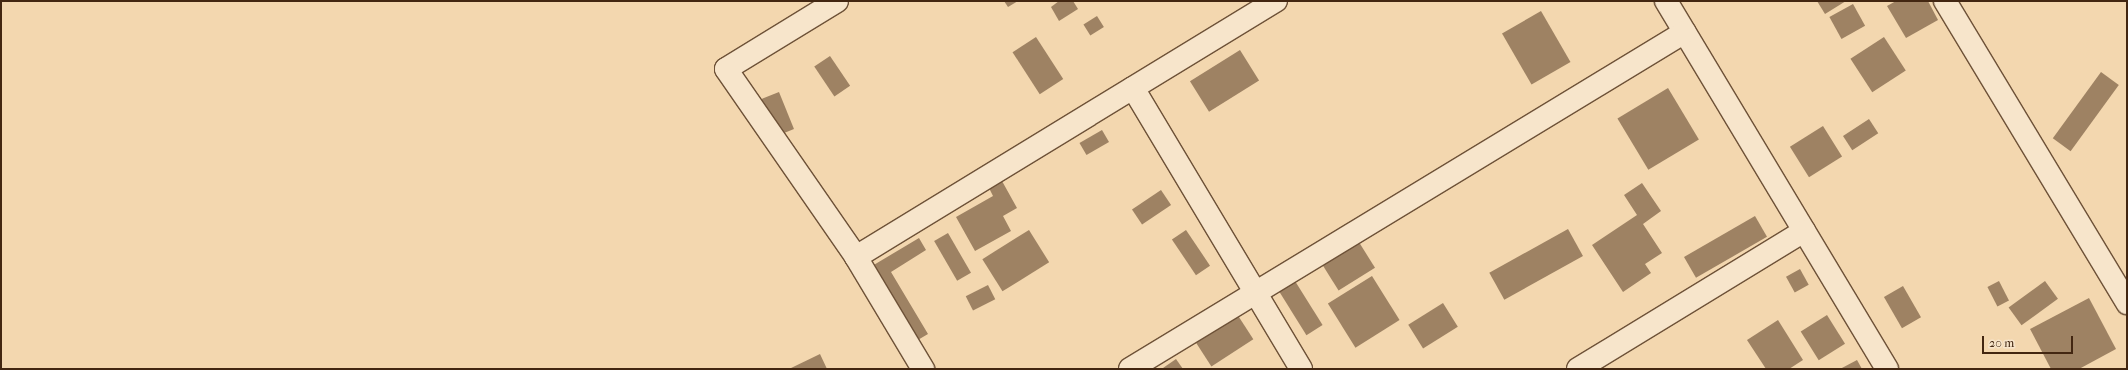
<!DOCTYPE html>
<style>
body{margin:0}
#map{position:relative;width:2128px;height:370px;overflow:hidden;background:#f3d7af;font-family:"IM FELL French Canon",serif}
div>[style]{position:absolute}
.building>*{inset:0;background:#9e8263;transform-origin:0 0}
.roads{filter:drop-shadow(1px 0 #6e5238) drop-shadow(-1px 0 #6e5238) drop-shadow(0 1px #6e5238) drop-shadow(0 -1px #6e5238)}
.street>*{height:22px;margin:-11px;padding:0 11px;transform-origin:11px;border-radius:11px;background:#f7e5cb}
span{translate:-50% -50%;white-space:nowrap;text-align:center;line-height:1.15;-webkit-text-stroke:3px #f7e5cb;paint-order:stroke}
.frame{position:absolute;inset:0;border:2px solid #422611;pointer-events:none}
.scale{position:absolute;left:1982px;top:336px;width:91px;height:18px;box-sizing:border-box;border:2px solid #422611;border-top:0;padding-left:5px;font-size:12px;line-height:14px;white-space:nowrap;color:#422611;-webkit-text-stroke:3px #f7e5cb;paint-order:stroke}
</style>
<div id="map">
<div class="building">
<i style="clip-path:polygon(1004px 1px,1018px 1px,1008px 7px)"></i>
<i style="clip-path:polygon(1059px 1px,1073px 1px,1078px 9px,1059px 21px,1051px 7px)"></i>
<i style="clip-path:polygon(1817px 1px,1846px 1px,1825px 14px)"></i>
<i style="clip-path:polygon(1896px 1px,1928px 1px,1938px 20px,1906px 38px,1887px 6px)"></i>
<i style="left:1853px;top:4px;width:25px;height:27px;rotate:61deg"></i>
<i style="left:1541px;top:11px;width:59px;height:45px;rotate:60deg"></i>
<i style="left:1097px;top:16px;width:13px;height:16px;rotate:58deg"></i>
<i style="left:1036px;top:37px;width:50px;height:28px;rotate:57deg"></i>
<i style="left:1884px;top:37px;width:40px;height:40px;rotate:57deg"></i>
<i style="left:1240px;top:50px;width:36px;height:59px;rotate:58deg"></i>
<i style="left:830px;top:56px;width:36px;height:19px;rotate:56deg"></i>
<i style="left:2101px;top:72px;width:22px;height:82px;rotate:36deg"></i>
<i style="left:1668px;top:88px;width:60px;height:59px;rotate:59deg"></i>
<i style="left:779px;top:92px;width:40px;height:20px;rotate:68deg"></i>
<i style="left:1869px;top:119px;width:17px;height:31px;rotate:57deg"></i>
<i style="left:1823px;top:126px;width:36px;height:39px;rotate:58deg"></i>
<i style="left:1102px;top:130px;width:14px;height:26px;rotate:60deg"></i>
<i style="clip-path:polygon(1002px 181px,1017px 208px,1003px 216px,1011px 231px,975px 251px,956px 217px,993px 196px,989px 188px)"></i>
<i style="clip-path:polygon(1642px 183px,1661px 211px,1643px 224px,1662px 253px,1645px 264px,1651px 273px,1623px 292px,1592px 245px,1637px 215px,1624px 195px)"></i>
<i style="left:1161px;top:190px;width:18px;height:35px;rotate:56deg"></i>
<i style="left:1755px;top:216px;width:24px;height:82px;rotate:60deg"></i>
<i style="left:1568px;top:229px;width:31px;height:90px;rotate:61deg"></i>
<i style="left:1029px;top:230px;width:38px;height:55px;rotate:58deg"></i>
<i style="left:1186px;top:230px;width:43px;height:17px;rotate:56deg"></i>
<i style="left:948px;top:233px;width:46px;height:16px;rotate:60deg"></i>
<i style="clip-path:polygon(919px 238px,926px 250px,891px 272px,928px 334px,911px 344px,867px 269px)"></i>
<i style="left:1357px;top:239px;width:34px;height:43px;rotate:58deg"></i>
<i style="left:1800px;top:269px;width:18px;height:16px;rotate:61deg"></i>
<i style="left:1372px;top:276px;width:52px;height:52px;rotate:58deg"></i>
<i style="left:1295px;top:281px;width:52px;height:19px;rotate:58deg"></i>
<i style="left:1999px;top:281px;width:22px;height:13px;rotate:63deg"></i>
<i style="left:2045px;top:281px;width:22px;height:45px;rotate:54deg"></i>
<i style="left:988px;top:285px;width:16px;height:25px;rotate:63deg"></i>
<i style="left:1903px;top:286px;width:36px;height:22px;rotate:60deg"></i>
<i style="clip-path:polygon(2089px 298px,2116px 349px,2079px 369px,2051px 369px,2030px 329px)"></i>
<i style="left:1443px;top:303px;width:28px;height:41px;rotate:58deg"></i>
<i style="left:1237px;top:314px;width:30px;height:50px;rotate:57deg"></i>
<i style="left:1827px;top:315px;width:34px;height:31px;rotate:58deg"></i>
<i style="clip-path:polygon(1778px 320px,1803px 360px,1789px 369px,1766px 369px,1747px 340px)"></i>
<i style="clip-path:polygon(820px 354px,827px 369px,789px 369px)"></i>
<i style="clip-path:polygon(1176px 359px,1183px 369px,1164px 369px,1163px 368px)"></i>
<i style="clip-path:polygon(1857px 360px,1862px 369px,1840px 369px)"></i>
</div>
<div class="roads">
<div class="street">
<i style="left:837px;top:1px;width:130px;rotate:148.5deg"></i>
<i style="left:726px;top:69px;width:229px;rotate:55.3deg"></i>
<i style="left:856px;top:257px;width:131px;rotate:59.1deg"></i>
<i style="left:1666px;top:1px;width:429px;rotate:59deg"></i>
<i style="left:1945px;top:1px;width:353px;rotate:58.9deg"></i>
<i style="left:1133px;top:88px;width:327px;rotate:59.1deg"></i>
<i style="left:856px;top:257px;width:492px;rotate:-31.4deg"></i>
<i style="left:1130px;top:369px;width:649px;rotate:-31.27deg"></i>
<i style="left:1578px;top:369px;width:265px;rotate:-31.4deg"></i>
</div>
</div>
<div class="frame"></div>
<div class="scale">20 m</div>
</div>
